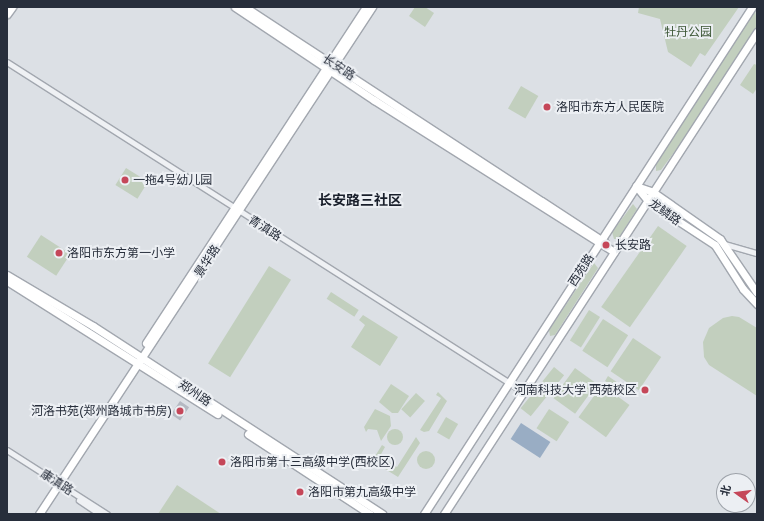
<!DOCTYPE html>
<meta charset="utf-8">
<style>
body{margin:0}
#map{position:relative;width:764px;height:521px;overflow:hidden;background:#dce0e5;font-family:"Golos Text","Noto Sans SC",sans-serif}
div>[style]{position:absolute}
.green>*{inset:0;background:#c2cfbe;transform-origin:0 0}
.round{border-radius:50%}
.water>*{inset:0;background:#99adc4;transform-origin:0 0}
.building>*{inset:0;background:#b4b9c2;transform-origin:0 0}
.roads{filter:drop-shadow(1px 0 #a2a7af) drop-shadow(-1px 0 #a2a7af) drop-shadow(0 1px #a2a7af) drop-shadow(0 -1px #a2a7af)}
.street>*{height:4.5px;margin:-2.25px;padding:0 2.25px;transform-origin:2.25px;border-radius:2.25px;background:#eff1f4}
.secondary>*{height:7px;margin:-3.5px;padding:0 3.5px;transform-origin:3.5px;border-radius:3.5px;background:#fff}
.primary>*{height:7px;margin:-3.5px;padding:0 3.5px;transform-origin:3.5px;border-radius:3.5px;background:#fff}
.dots>*{width:11px;height:11px;translate:-50% -50%;box-sizing:border-box;border:2px solid #eceff3;border-radius:50%}
span{translate:-50% -50%;white-space:nowrap;text-align:center;line-height:1.15;-webkit-text-stroke:4px #eceff3;paint-order:stroke}
.park-label{font-size:12px;color:#3b5635}
.street-label{font-size:12px;color:#272e3b}
.poi-label{font-size:12px;color:#272e3b}
.left{translate:0 -50%;text-align:left}
.right{translate:-100% -50%;text-align:right}
.quarter-label{font-size:14px;color:#191f2b;font-weight:700}
.frame{position:absolute;inset:0;border:8px solid #272e3b;pointer-events:none}
.north{position:absolute;left:716px;top:473px;width:40px;height:40px;box-sizing:border-box;background:#eceff3;border:1px solid #9da2a9;border-radius:50%;rotate:284deg;font-size:11px;font-weight:700;line-height:16px;text-align:center;color:#272e3b}
.north::after{content:'';display:block;margin:auto;width:14px;height:18px;background:#c54759;clip-path:polygon(50% 0,100% 100%,50% 72%,0 100%)}
</style>
<div id="map">
<div class="green">
<i style="clip-path:polygon(415px 7px,425px 7px,434px 13px,425px 27px,409px 16px)"></i>
<i style="clip-path:polygon(639px 7px,739px 7px,705px 56px,700px 53px,691px 67px,668px 52px,660px 19px,638px 13px)"></i>
<i style="clip-path:polygon(755px 7px,757px 28px,681px 143px,661px 170px,656px 171px,656px 165px,678px 127px)"></i>
<i style="clip-path:polygon(754px 64px,757px 65px,757px 88px,753px 94px,740px 85px)"></i>
<i style="left:521px;top:86px;width:20px;height:26px;rotate:30deg"></i>
<i style="left:126px;top:168px;width:26px;height:20px;rotate:32deg"></i>
<i style="clip-path:polygon(633px 204px,637px 209px,618px 239px,614px 239px,612px 232px)"></i>
<i style="left:658px;top:226px;width:35px;height:99px;rotate:35deg"></i>
<i style="left:41px;top:235px;width:35px;height:26px;rotate:33deg"></i>
<i style="clip-path:polygon(594px 263px,598px 268px,555px 335px,550px 336px,549px 330px)"></i>
<i style="left:269px;top:266px;width:26px;height:115px;rotate:32deg"></i>
<i style="left:331px;top:292px;width:33px;height:8px;rotate:33deg"></i>
<i style="left:589px;top:310px;width:13px;height:36px;rotate:32deg"></i>
<i style="clip-path:polygon(363px 315px,398px 337px,380px 366px,351px 347px,365px 325px,359px 320px)"></i>
<i style="clip-path:polygon(732px 316px,739px 317px,757px 328px,757px 396px,709px 365px,704px 357px,703px 342px,709px 328px,723px 318px)"></i>
<i style="left:603px;top:319px;width:30px;height:38px;rotate:33deg"></i>
<i style="left:633px;top:338px;width:34px;height:40px;rotate:34deg"></i>
<i style="left:554px;top:367px;width:13px;height:53px;rotate:39deg"></i>
<i style="left:575px;top:368px;width:27px;height:37px;rotate:36deg"></i>
<i style="clip-path:polygon(608px 376px,631px 392px,628px 396px,605px 381px)"></i>
<i style="clip-path:polygon(391px 384px,409px 396px,398px 413px,392px 413px,379px 402px)"></i>
<i style="left:602px;top:385px;width:34px;height:40px;rotate:36deg"></i>
<i style="clip-path:polygon(438px 392px,447px 401px,429px 431px,424px 432px,420px 430px,441px 398px,436px 395px)"></i>
<i style="left:416px;top:393px;width:12px;height:22px;rotate:42deg"></i>
<i style="clip-path:polygon(375px 409px,390px 416px,391px 426px,381px 441px,377px 430px,368px 429px,366px 432px,364px 427px)"></i>
<i style="left:549px;top:409px;width:24px;height:23px;rotate:33deg"></i>
<i style="left:446px;top:417px;width:14px;height:18px;rotate:30deg"></i>
<i class="round" style="left:387px;top:429px;width:16px;height:16px"></i>
<i style="clip-path:polygon(416px 437px,420px 443px,398px 477px,372px 461px,382px 445px,385px 447px,380px 456px,397px 467px)"></i>
<i class="round" style="left:417px;top:451px;width:18px;height:18px"></i>
<i style="clip-path:polygon(177px 485px,221px 514px,158px 514px)"></i>
</div>
<div class="water">
<i style="left:521px;top:423px;width:35px;height:19px;rotate:33deg"></i>
</div>
<div class="building">
<i style="left:180px;top:401px;width:11px;height:16px;rotate:34deg"></i>
</div>
<div class="roads">
<div class="street">
<i style="left:7px;top:62px;width:613px;rotate:32.55deg"></i>
<i style="left:725px;top:244px;width:33px;rotate:16deg"></i>
<i style="left:7px;top:450px;width:119px;rotate:32.6deg"></i>
<i style="left:79px;top:500px;width:25px;rotate:34deg"></i>
</div>
<div class="secondary">
<i style="left:235px;top:7px;width:167px;rotate:33.8deg"></i>
<i style="left:374px;top:100px;width:284px;rotate:32.3deg"></i>
<i style="left:245px;top:7px;width:430px;rotate:33.2deg"></i>
<i style="left:636px;top:186px;width:19px;rotate:51deg"></i>
<i style="left:648px;top:201px;width:80px;rotate:33.3deg"></i>
<i style="left:715px;top:245px;width:52px;rotate:57.5deg"></i>
<i style="left:743px;top:289px;width:21px;rotate:47deg"></i>
<i style="left:636px;top:186px;width:18px;rotate:19deg"></i>
<i style="left:653px;top:192px;width:82px;rotate:35deg"></i>
<i style="left:720px;top:239px;width:65px;rotate:55.6deg"></i>
<i style="left:7px;top:275px;width:100px;rotate:30.7deg"></i>
<i style="left:93px;top:326px;width:345px;rotate:33deg"></i>
<i style="left:7px;top:281px;width:249px;rotate:32.3deg"></i>
<i style="left:146px;top:343px;width:402px;rotate:-56.8deg"></i>
<i style="left:248px;top:434px;width:146px;rotate:33.3deg"></i>
<i style="left:39px;top:514px;width:607px;rotate:-56.7deg"></i>
</div>
<div class="primary">
<i style="left:7px;top:14px;width:9px;rotate:-54deg"></i>
<i style="left:424px;top:514px;width:604px;rotate:-57.1deg"></i>
<i style="left:444px;top:514px;width:575px;rotate:-57deg"></i>
</div>
</div>
<div class="dots">
<i style="left:547px;top:107px;background:#c54759"></i>
<i style="left:125px;top:180px;background:#c54759"></i>
<i style="left:606px;top:245px;background:#c54759"></i>
<i style="left:59px;top:253px;background:#c54759"></i>
<i style="left:645px;top:390px;background:#c54759"></i>
<i style="left:180px;top:411px;background:#c54759"></i>
<i style="left:222px;top:462px;background:#c54759"></i>
<i style="left:300px;top:492px;background:#c54759"></i>
</div>
<div class="park-label">
<span style="left:688px;top:32px">牡丹公园</span>
</div>
<div class="street-label">
<span style="left:339px;top:67px;rotate:34deg">长安路</span>
<span style="left:665px;top:212px;rotate:35deg">龙鳞路</span>
<span style="left:265px;top:228px;rotate:32deg">青滇路</span>
<span style="left:207px;top:261px;rotate:-57deg">景华路</span>
<span style="left:581px;top:270px;rotate:-57deg">西苑路</span>
<span style="left:195px;top:393px;rotate:34deg">郑州路</span>
<span style="left:57px;top:482px;rotate:33deg">康滇路</span>
</div>
<div class="poi-label">
<span class="left" style="left:556px;top:107px">洛阳市东方人民医院</span>
<span class="left" style="left:133px;top:180px">一拖4号幼儿园</span>
<span class="left" style="left:615px;top:245px">长安路</span>
<span class="left" style="left:67px;top:253px">洛阳市东方第一小学</span>
<span class="right" style="left:637px;top:390px">河南科技大学 西苑校区</span>
<span class="right" style="left:172px;top:411px">河洛书苑(郑州路城市书房)</span>
<span class="left" style="left:230px;top:462px">洛阳市第十三高级中学(西校区)</span>
<span class="left" style="left:308px;top:492px">洛阳市第九高级中学</span>
</div>
<div class="quarter-label">
<span style="left:360px;top:200px">长安路三社区</span>
</div>
<div class="frame"></div>
<div class="north">北</div>
</div>
